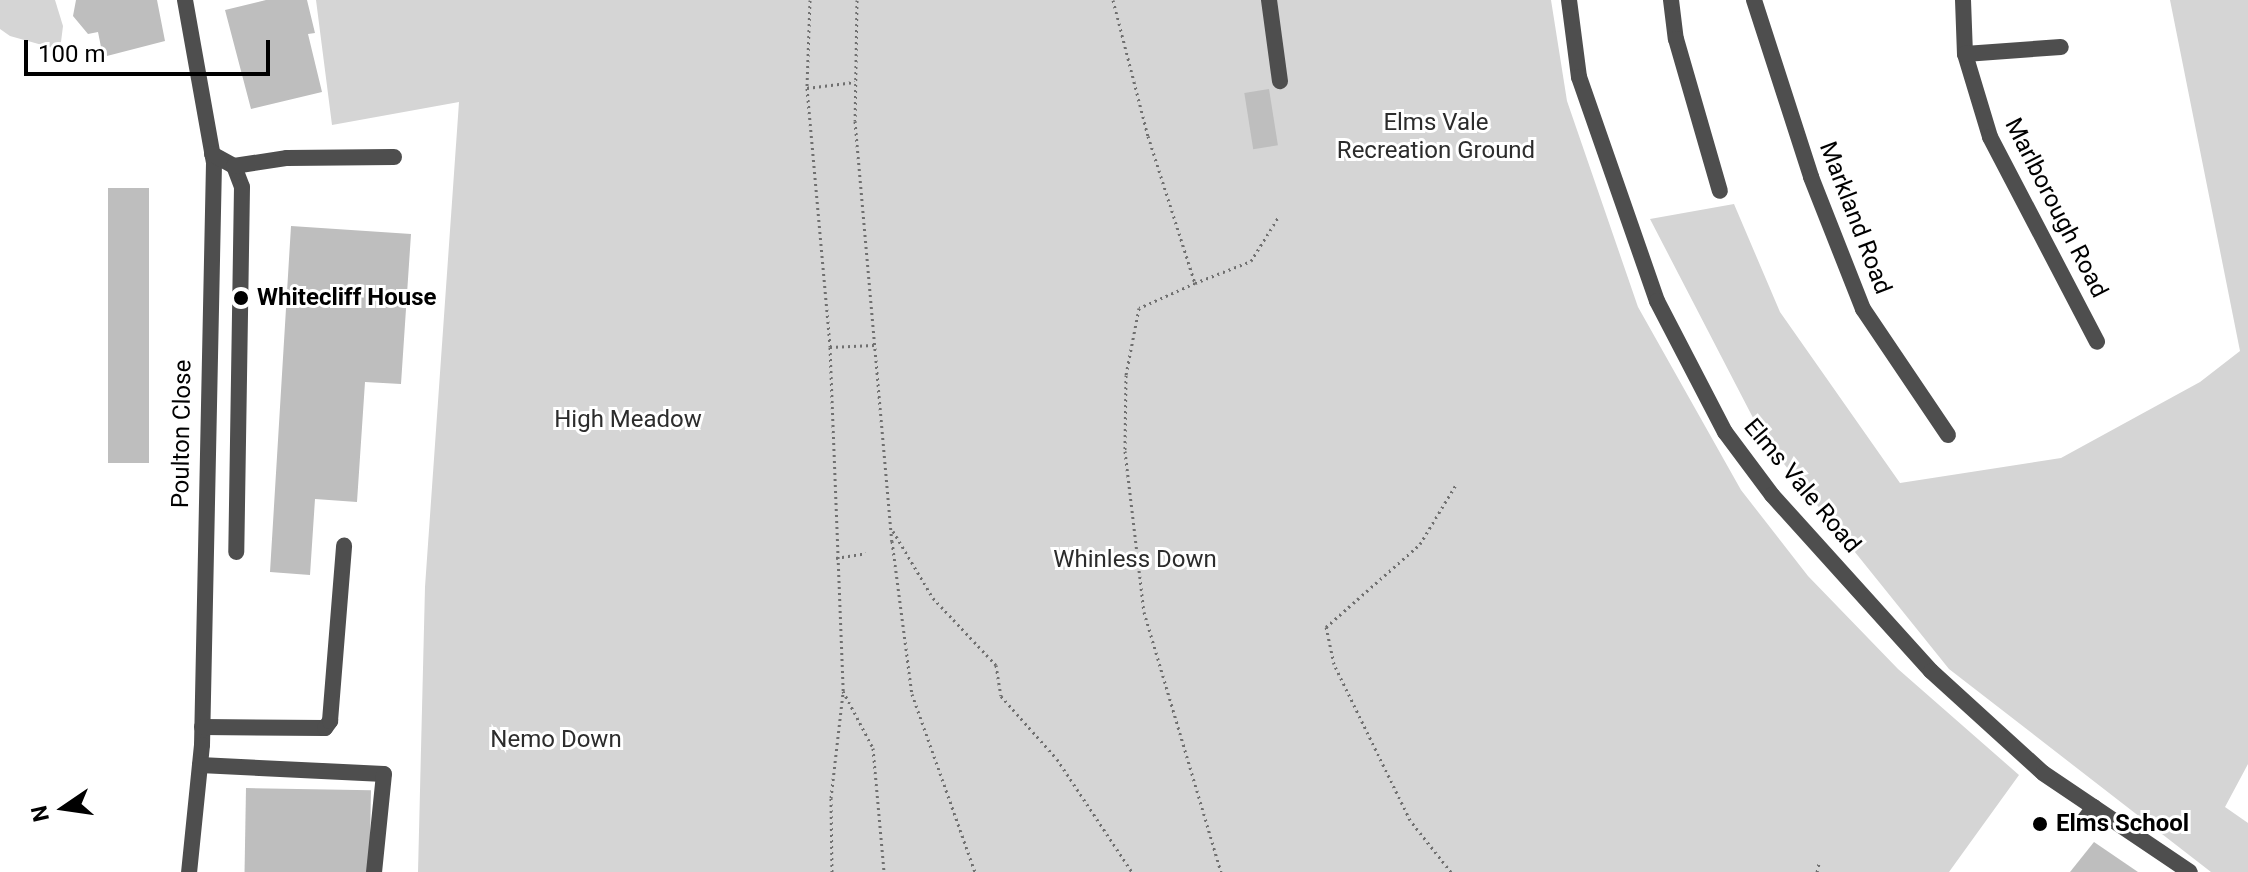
<!DOCTYPE html>
<style>
body{margin:0}
#map{position:relative;width:2248px;height:872px;overflow:hidden;background:#fff;font-family:Roboto,sans-serif}
div>[style]{position:absolute}
.green>*{inset:0;background:#d5d5d5}
.building>*{inset:0;background:#bebebe;transform-origin:0 0}
.path>*{height:3px;margin-top:-1.5px;transform-origin:0;background:repeating-linear-gradient(90deg,#707070 0 2px,transparent 0 6px)}
.minor>*{height:16px;margin:-8px;padding:0 8px;transform-origin:8px;border-radius:8px;background:#4e4e4e}
.dots>*{width:22px;height:22px;translate:-50% -50%;box-sizing:border-box;border:4px solid #fff;border-radius:50%}
span{translate:-50% -50%;white-space:nowrap;text-align:center;line-height:1.15;-webkit-text-stroke:6px #fff;paint-order:stroke}
.park-label{font-size:24px;color:#2c2c2c}
.street-label{font-size:24px;color:#000}
.poi-label{font-size:24px;color:#000;font-weight:700}
.left{translate:0 -50%;text-align:left}
.north{position:absolute;left:24px;top:768px;width:80px;height:80px;-webkit-text-stroke:6px #fff;paint-order:stroke;rotate:257deg;font-size:22px;font-weight:700;line-height:32px;text-align:center;color:#000}
.north::after{content:'';display:block;margin:auto;width:28px;height:36px;background:#000;clip-path:polygon(50% 0,100% 100%,50% 72%,0 100%)}
.scale{position:absolute;left:24px;top:40px;width:246px;height:36px;box-sizing:border-box;border:4px solid #000;border-top:0;padding-left:10px;font-size:24px;line-height:28px;white-space:nowrap;color:#000;-webkit-text-stroke:6px #fff;paint-order:stroke}
</style>
<div id="map">
<div class="green">
<i style="clip-path:polygon(0 0,55px 0,63px 26px,60px 50px,10px 36px,0 29px)"></i>
<i style="clip-path:polygon(316px 0,1551px 0,1567px 101px,1638px 307px,1741px 490px,1808px 576px,1898px 669px,2019px 775px,1949px 872px,418px 872px,425px 587px,459px 102px,332px 125px)"></i>
<i style="clip-path:polygon(2170px 0,2248px 0,2248px 764px,2225px 807px,2248px 823px,2248px 872px,2211px 872px,1949px 669px,1764px 439px,1650px 219px,1734px 204px,1780px 312px,1900px 483px,2061px 458px,2200px 382px,2240px 351px)"></i>
</div>
<div class="building">
<i style="clip-path:polygon(76px 0,157px 0,165px 41px,103px 57px,98px 32px,88px 34px,73px 16px)"></i>
<i style="clip-path:polygon(266px 0,307px 0,315px 33px,308px 34px,322px 92px,251px 109px,225px 10px)"></i>
<i style="left:1269px;top:89px;width:57px;height:25px;rotate:81deg"></i>
<i style="left:108px;top:188px;width:41px;height:275px"></i>
<i style="clip-path:polygon(291px 226px,411px 234px,401px 384px,365px 382px,357px 502px,315px 499px,310px 575px,270px 572px)"></i>
<i style="left:246px;top:788px;width:125px;height:84px;rotate:1deg"></i>
<i style="clip-path:polygon(2094px 842px,2138px 872px,2070px 872px)"></i>
</div>
<div class="path">
<i style="left:810px;top:0;width:88px;rotate:92deg"></i>
<i style="left:807px;top:88px;width:260px;rotate:84.9deg"></i>
<i style="left:830px;top:347px;width:344px;rotate:87.8deg"></i>
<i style="left:843px;top:691px;width:64px;rotate:62.2deg"></i>
<i style="left:873px;top:748px;width:124px;rotate:84.9deg"></i>
<i style="left:857px;top:0;width:121px;rotate:90.9deg"></i>
<i style="left:855px;top:121px;width:422px;rotate:85deg"></i>
<i style="left:892px;top:541px;width:154px;rotate:82.6deg"></i>
<i style="left:912px;top:694px;width:189px;rotate:70.5deg"></i>
<i style="left:1113px;top:0;width:140px;rotate:75.6deg"></i>
<i style="left:1148px;top:136px;width:154px;rotate:72.3deg"></i>
<i style="left:1195px;top:283px;width:60px;rotate:-21.4deg"></i>
<i style="left:1251px;top:261px;width:53px;rotate:-58.1deg"></i>
<i style="left:807px;top:88px;width:48px;rotate:-7.1deg"></i>
<i style="left:1195px;top:283px;width:61px;rotate:155.9deg"></i>
<i style="left:1139px;top:308px;width:68px;rotate:101deg"></i>
<i style="left:1126px;top:375px;width:76px;rotate:90.8deg"></i>
<i style="left:1125px;top:451px;width:162px;rotate:83.3deg"></i>
<i style="left:1144px;top:612px;width:271px;rotate:73.5deg"></i>
<i style="left:830px;top:347px;width:44px;rotate:-2.6deg"></i>
<i style="left:893px;top:531px;width:78px;rotate:59.2deg"></i>
<i style="left:933px;top:598px;width:92px;rotate:46.8deg"></i>
<i style="left:996px;top:665px;width:31px;rotate:81deg"></i>
<i style="left:1001px;top:696px;width:84px;rotate:48.4deg"></i>
<i style="left:1057px;top:759px;width:136px;rotate:56.4deg"></i>
<i style="left:836px;top:558px;width:30px;rotate:-9deg"></i>
<i style="left:832px;top:872px;width:74px;rotate:-90.8deg"></i>
<i style="left:831px;top:798px;width:106px;rotate:-83.5deg"></i>
<i style="left:1451px;top:872px;width:66px;rotate:-128.3deg"></i>
<i style="left:1410px;top:820px;width:174px;rotate:-116deg"></i>
<i style="left:1334px;top:664px;width:38px;rotate:-102deg"></i>
<i style="left:1326px;top:627px;width:125px;rotate:-41.4deg"></i>
<i style="left:1420px;top:544px;width:71px;rotate:-58.8deg"></i>
<i style="left:1817px;top:872px;width:9px;rotate:-77deg"></i>
</div>
<div class="minor">
<i style="left:185px;top:0;width:166px;rotate:79.9deg"></i>
<i style="left:214px;top:163px;width:582px;rotate:91.18deg"></i>
<i style="left:202px;top:745px;width:128px;rotate:95.8deg"></i>
<i style="left:1269px;top:0;width:82px;rotate:82.3deg"></i>
<i style="left:1569px;top:0;width:78px;rotate:82.6deg"></i>
<i style="left:1579px;top:77px;width:237px;rotate:70.8deg"></i>
<i style="left:1657px;top:301px;width:148px;rotate:62.6deg"></i>
<i style="left:1725px;top:432px;width:79px;rotate:53.3deg"></i>
<i style="left:1772px;top:495px;width:237px;rotate:47.9deg"></i>
<i style="left:1931px;top:671px;width:151px;rotate:42.3deg"></i>
<i style="left:2043px;top:773px;width:177px;rotate:34deg"></i>
<i style="left:1671px;top:0;width:39px;rotate:83deg"></i>
<i style="left:1676px;top:39px;width:158px;rotate:73.9deg"></i>
<i style="left:1754px;top:0;width:186px;rotate:72.1deg"></i>
<i style="left:1811px;top:177px;width:142px;rotate:68.5deg"></i>
<i style="left:1863px;top:309px;width:152px;rotate:56deg"></i>
<i style="left:1963px;top:0;width:54px;rotate:87.9deg"></i>
<i style="left:1965px;top:54px;width:87px;rotate:73.2deg"></i>
<i style="left:1990px;top:137px;width:231px;rotate:62.4deg"></i>
<i style="left:1965px;top:54px;width:96px;rotate:-4.2deg"></i>
<i style="left:212px;top:154px;width:25px;rotate:29deg"></i>
<i style="left:234px;top:166px;width:22px;rotate:69deg"></i>
<i style="left:242px;top:187px;width:365px;rotate:90.9deg"></i>
<i style="left:234px;top:166px;width:54px;rotate:-8.6deg"></i>
<i style="left:287px;top:158px;width:107px;rotate:-0.5deg"></i>
<i style="left:202px;top:727px;width:123px;rotate:0.5deg"></i>
<i style="left:325px;top:728px;width:9px;rotate:-54deg"></i>
<i style="left:330px;top:721px;width:176px;rotate:-85.4deg"></i>
<i style="left:200px;top:765px;width:184px;rotate:2.8deg"></i>
<i style="left:384px;top:774px;width:99px;rotate:95.8deg"></i>
<i style="left:2082px;top:823px;width:20px;rotate:-53deg"></i>
</div>
<div class="dots">
<i style="left:241px;top:298px;background:#000"></i>
<i style="left:2040px;top:824px;background:#000"></i>
</div>
<div class="park-label">
<span style="left:1436px;top:137px">Elms Vale<br>Recreation Ground</span>
<span style="left:628px;top:420px">High Meadow</span>
<span style="left:1135px;top:560px">Whinless Down</span>
<span style="left:556px;top:740px">Nemo Down</span>
</div>
<div class="street-label">
<span style="left:2056px;top:208px;rotate:63deg">Marlborough Road</span>
<span style="left:1855px;top:218px;rotate:69deg">Markland Road</span>
<span style="left:182px;top:434px;rotate:-89deg">Poulton Close</span>
<span style="left:1802px;top:486px;rotate:50deg">Elms Vale Road</span>
</div>
<div class="poi-label">
<span class="left" style="left:257px;top:298px">Whitecliff House</span>
<span class="left" style="left:2056px;top:824px">Elms School</span>
</div>
<div class="north">N</div>
<div class="scale">100 m</div>
</div>
